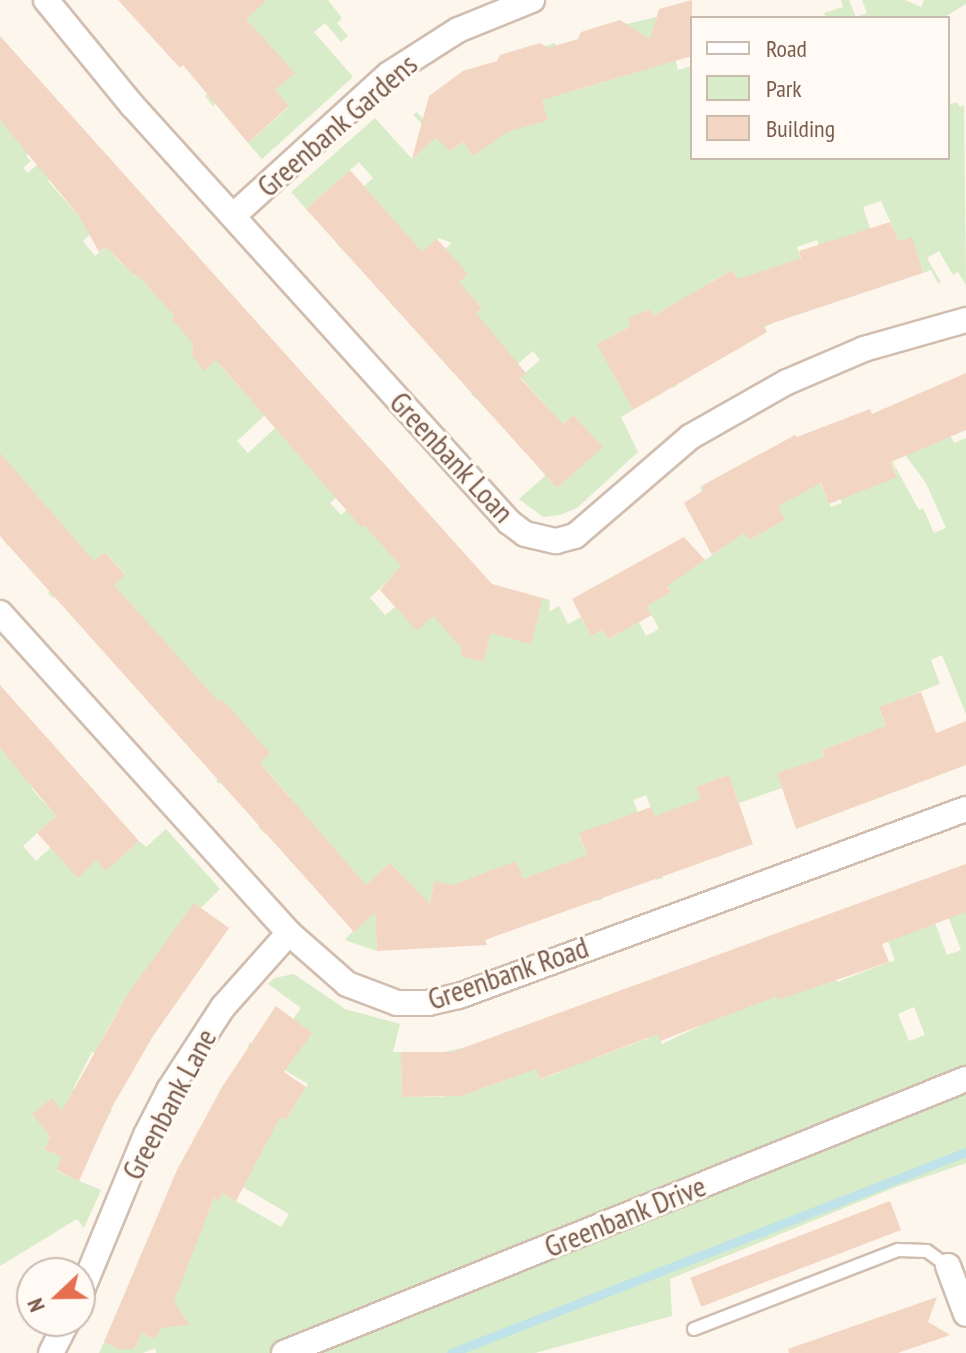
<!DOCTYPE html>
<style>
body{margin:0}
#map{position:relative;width:966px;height:1353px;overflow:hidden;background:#fdf6ec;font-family:"PT Sans Narrow",sans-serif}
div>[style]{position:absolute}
.green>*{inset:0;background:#d8ecc9}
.stream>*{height:9px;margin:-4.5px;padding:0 4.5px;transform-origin:4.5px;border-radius:4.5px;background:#bfe3e8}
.building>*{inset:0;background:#f3d5c3;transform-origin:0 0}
.roads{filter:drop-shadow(2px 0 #d1beb0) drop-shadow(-2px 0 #d1beb0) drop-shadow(0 2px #d1beb0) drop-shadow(0 -2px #d1beb0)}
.service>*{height:12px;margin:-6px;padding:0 6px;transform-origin:6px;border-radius:6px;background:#fff}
.minor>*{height:24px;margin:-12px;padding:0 12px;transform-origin:12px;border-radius:12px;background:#fff}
span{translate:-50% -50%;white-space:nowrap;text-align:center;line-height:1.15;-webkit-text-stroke:6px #fffaf3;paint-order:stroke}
.street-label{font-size:30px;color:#7a5c4d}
.legend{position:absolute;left:690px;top:16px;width:260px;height:144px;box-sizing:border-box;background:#fffaf3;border:2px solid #cabbb1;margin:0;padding:10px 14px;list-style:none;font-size:24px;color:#7a5c4d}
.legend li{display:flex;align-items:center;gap:16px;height:40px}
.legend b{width:40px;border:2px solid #cabbb1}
.north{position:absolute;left:16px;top:1257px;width:80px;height:80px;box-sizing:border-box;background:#fffaf3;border:2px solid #cabbb1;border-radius:50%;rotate:248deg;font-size:22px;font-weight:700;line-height:32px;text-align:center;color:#7a5c4d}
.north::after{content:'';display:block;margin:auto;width:28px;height:36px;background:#e76f51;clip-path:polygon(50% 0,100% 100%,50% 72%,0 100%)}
</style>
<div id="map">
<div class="green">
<i style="clip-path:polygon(244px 0,328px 0,342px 18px,337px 23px,348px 36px,341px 42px,325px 23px,314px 32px,353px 77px,262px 159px,248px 143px,289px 107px,275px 90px,294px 73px,274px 51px,213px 106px,205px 96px,228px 76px,246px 19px,254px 11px)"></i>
<i style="clip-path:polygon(841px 0,849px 0,856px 17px,867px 13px,862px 0,905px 0,921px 7px,924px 0,966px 0,966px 4px,943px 18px,826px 18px,824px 13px,843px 7px)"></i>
<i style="clip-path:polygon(656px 17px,669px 60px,675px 58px,678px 70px,692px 66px,692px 158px,948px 158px,948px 99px,951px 104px,957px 102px,960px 107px,964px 105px,966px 285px,958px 272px,953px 275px,939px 251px,927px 258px,941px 282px,938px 283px,931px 270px,923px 273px,912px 238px,899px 241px,881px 201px,863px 207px,870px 229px,839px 298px,817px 240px,797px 247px,803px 265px,771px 324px,765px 327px,732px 270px,709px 283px,718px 311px,680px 301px,653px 316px,650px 309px,642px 312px,655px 347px,677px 386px,672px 388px,636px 323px,598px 344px,633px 410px,621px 417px,638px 452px,577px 508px,560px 515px,543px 517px,519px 499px,546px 475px,557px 488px,602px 447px,573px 415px,546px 439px,538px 430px,520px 447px,515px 441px,550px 410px,520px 377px,540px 360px,533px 351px,476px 399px,471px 394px,507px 362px,453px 335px,482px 308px,473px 298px,465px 305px,394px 307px,390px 303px,438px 261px,436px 257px,452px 243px,439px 238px,419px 255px,394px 221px,350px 258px,338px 245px,378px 209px,361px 189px,373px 178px,359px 162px,306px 209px,291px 192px,375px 118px,412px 159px,436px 138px,413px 115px,417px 112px,450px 151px,463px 142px,473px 156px,489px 118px,547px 120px,542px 99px,545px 46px,555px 43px,570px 92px,640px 71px,626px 24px)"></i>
<i style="clip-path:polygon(0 96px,29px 153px,26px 156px,31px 161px,23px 168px,28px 173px,80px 126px,70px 162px,48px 181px,78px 215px,114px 212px,83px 241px,95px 256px,106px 247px,123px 265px,168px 224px,128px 268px,135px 277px,138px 275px,171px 312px,214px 275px,217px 279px,173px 319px,199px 340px,193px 345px,192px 356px,204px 370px,257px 324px,260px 329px,220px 365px,261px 411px,305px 378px,237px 441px,248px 453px,276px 427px,338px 496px,330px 503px,341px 515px,349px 508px,364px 525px,441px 529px,370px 598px,385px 615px,395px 607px,481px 572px,461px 656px,483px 662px,491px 633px,531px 643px,543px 598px,550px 600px,549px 612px,559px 606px,568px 624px,581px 617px,591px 636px,603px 630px,609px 639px,621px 632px,616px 623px,634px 613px,646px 636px,659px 629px,647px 606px,671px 592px,661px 575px,695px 567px,724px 547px,700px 487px,703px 485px,726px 499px,749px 540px,785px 520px,772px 495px,815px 472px,831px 507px,842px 503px,831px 476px,897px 476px,872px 408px,895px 466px,919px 510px,923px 508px,934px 533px,946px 528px,926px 483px,906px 456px,946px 427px,954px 443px,966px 438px,966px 714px,942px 655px,931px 660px,940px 684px,879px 708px,909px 787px,894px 792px,870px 732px,822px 750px,829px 768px,829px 794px,816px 760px,778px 773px,782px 788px,739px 803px,729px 775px,697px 787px,722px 855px,715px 858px,696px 805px,659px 830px,646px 795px,633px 800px,663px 878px,656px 880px,640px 837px,579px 834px,603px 899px,597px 901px,581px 858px,543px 919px,538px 921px,516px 862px,477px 914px,486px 940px,460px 886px,434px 882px,429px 907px,375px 910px,377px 951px,345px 940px,401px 874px,390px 863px,366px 885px,304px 817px,285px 816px,265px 834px,258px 827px,290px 797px,262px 765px,240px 765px,219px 784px,216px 781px,259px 742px,209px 711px,114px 585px,125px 574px,105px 552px,53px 598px,48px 593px,68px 575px,48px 510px,8px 546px,2px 538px,43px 502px,0 456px)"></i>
<i style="clip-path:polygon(48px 738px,65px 759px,32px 789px,56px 816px,23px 846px,36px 861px,83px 818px,77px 877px,96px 860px,106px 871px,139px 841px,146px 847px,166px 829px,220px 889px,201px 908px,164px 1017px,127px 995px,105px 1033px,141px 1055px,132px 1072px,92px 1052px,73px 1089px,112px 1110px,102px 1128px,61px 1110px,52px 1099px,33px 1114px,50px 1136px,44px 1149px,62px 1157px,56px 1171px,101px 1190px,84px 1228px,77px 1219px,0 1266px,0 748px,17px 766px)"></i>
<i style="clip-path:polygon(evenodd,933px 877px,966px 912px,966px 1163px,896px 1187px,670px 1279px,672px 1316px,535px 1353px,156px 1353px,155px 1348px,143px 1353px,99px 1353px,104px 1342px,119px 1349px,134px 1349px,142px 1333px,155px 1339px,163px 1323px,182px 1314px,171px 1305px,214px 1198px,219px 1200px,222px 1193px,281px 1227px,289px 1214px,219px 1173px,236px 1156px,255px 1165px,268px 1139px,243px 1125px,263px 1107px,286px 1120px,308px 1084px,247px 1048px,250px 1042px,287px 1068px,293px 1019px,301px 1008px,268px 984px,274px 978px,294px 974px,345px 1009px,400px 1024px,393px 1052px,401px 1052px,402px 1097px,445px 1097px,444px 1052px,462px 1048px,478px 1090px,518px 1075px,503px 1033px,516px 1029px,525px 1053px,530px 1052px,541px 1079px,560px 1072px,556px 1061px,592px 1047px,596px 1058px,649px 1038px,639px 984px,662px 1044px,702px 1025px,690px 993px,767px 970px,779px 1000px,833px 973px,837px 982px,895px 960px,872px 899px,935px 923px,947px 955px,961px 950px,933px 877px,914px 1007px,925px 1035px,909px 1041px,898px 1014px,914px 1007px)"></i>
</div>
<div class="stream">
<i style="left:451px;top:1353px;width:553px;rotate:-21.32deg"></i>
</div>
<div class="building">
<i style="clip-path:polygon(118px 0,267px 0,246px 19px,295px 73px,275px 90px,289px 106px,248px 143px,183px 65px,180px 68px)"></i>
<i style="clip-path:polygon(692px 0,692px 56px,542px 100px,548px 120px,507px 132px,473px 156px,463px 142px,450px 151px,436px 138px,412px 159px,429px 96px,463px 71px,497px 61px,500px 55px,540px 43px,548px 48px,578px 39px,581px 32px,620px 20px,650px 39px,659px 9px)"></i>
<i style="clip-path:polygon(0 36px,492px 584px,543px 598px,531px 644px,491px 633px,483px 662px,460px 656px,462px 648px,433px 616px,417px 631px,380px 590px,401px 566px,364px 525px,361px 527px,216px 360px,204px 371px,192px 356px,193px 344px,172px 319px,175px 317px,138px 275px,136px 277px,106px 247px,99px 252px,79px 216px,0 120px)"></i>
<i style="clip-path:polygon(350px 170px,422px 252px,437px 239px,468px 274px,459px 282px,482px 308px,476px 313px,526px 373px,520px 378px,563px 424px,573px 415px,603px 447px,557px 488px,306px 209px)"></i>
<i style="clip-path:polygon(890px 222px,899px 241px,912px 237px,923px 273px,764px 326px,767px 332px,633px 410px,597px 344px,631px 326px,628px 318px,650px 309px,653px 316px,732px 270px,738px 279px,801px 258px,799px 251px)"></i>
<i style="clip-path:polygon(966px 373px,966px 430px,891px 462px,897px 477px,829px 504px,821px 483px,778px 506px,785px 520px,749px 540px,744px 533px,712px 555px,684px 503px,705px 489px,703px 485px,795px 435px,797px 437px,870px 409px,872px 414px)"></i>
<i style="clip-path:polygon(0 453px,94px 561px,105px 552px,125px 575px,114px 585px,219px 702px,222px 699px,270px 753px,260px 763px,366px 885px,390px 863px,430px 904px,434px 881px,453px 885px,516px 861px,523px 879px,587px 855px,579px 833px,651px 807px,655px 816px,701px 799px,696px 787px,729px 775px,753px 844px,485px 940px,487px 945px,377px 951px,375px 912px,354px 932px,0 536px)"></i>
<i style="clip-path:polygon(684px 537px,705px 560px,667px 586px,671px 592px,647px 606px,652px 615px,608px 639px,603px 630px,591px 636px,572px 599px)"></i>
<i style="clip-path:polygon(0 685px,139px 841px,106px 871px,96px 860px,78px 878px,37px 833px,56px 816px,0 748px)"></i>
<i style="clip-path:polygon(921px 692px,936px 733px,966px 721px,966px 765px,796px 829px,777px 773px,825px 757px,822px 750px,886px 726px,879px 707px)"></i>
<i style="clip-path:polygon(966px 864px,966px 912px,882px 944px,889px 962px,778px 1000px,777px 996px,660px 1041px,658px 1034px,540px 1079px,536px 1069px,461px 1096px,402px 1097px,401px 1052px,452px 1052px)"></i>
<i style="clip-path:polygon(194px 903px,229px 928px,153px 1036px,111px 1109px,79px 1181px,56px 1170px,62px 1157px,44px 1149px,50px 1136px,32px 1114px,52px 1098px,62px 1111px,127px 995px)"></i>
<i style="clip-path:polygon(276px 1006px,312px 1033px,284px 1072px,306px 1087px,286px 1120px,280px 1117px,236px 1201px,222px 1193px,219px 1201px,214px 1198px,174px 1301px,189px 1325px,161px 1328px,155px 1339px,142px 1333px,134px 1349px,119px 1349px,104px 1342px,177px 1170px,222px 1087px)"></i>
<i style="left:890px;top:1201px;width:31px;height:214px;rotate:69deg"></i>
<i style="clip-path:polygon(937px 1297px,928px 1322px,950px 1335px,898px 1353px,789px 1353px,788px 1349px)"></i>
</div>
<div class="roads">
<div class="service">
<i style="left:694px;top:1329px;width:219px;rotate:-21.2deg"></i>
<i style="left:898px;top:1250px;width:29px;rotate:2deg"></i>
<i style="left:927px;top:1251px;width:26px;rotate:36deg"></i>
</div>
<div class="minor">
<i style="left:46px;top:0;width:136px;rotate:50.7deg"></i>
<i style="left:132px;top:105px;width:562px;rotate:47.88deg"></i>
<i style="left:509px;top:522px;width:20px;rotate:37deg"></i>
<i style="left:525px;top:534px;width:32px;rotate:13deg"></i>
<i style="left:556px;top:541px;width:20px;rotate:-15deg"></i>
<i style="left:575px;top:536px;width:152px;rotate:-40.7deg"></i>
<i style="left:690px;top:437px;width:112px;rotate:-29.6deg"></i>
<i style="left:787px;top:382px;width:84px;rotate:-23.2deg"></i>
<i style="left:864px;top:349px;width:106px;rotate:-15.9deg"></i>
<i style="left:233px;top:216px;width:211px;rotate:-42.3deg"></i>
<i style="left:389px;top:74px;width:82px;rotate:-32.5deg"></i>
<i style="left:458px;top:30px;width:80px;rotate:-22.1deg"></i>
<i style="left:0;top:613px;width:431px;rotate:47.9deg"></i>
<i style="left:289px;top:933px;width:77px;rotate:41.3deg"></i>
<i style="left:347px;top:984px;width:53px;rotate:20.8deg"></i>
<i style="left:397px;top:1003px;width:31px"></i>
<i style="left:428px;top:1003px;width:32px;rotate:-13deg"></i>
<i style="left:459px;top:996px;width:540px;rotate:-20.25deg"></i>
<i style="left:948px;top:1266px;width:51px;rotate:69.4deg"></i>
<i style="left:80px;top:1295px;width:173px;rotate:-67.6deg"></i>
<i style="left:146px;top:1135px;width:51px;rotate:-62.9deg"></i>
<i style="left:169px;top:1090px;width:99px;rotate:-57deg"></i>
<i style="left:223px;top:1007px;width:99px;rotate:-48.3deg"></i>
<i style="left:51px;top:1353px;width:36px;rotate:-63deg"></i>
<i style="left:284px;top:1353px;width:735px;rotate:-21.89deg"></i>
</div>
</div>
<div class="street-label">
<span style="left:337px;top:125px;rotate:-41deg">Greenbank Gardens</span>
<span style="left:452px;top:457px;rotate:47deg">Greenbank Loan</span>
<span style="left:508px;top:973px;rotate:-19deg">Greenbank Road</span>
<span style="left:169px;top:1104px;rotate:-62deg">Greenbank Lane</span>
<span style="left:625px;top:1216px;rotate:-22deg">Greenbank Drive</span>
</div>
<ul class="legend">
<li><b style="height:10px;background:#fff"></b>Road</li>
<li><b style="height:22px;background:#d8ecc9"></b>Park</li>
<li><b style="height:22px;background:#f3d5c3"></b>Building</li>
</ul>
<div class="north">N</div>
</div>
